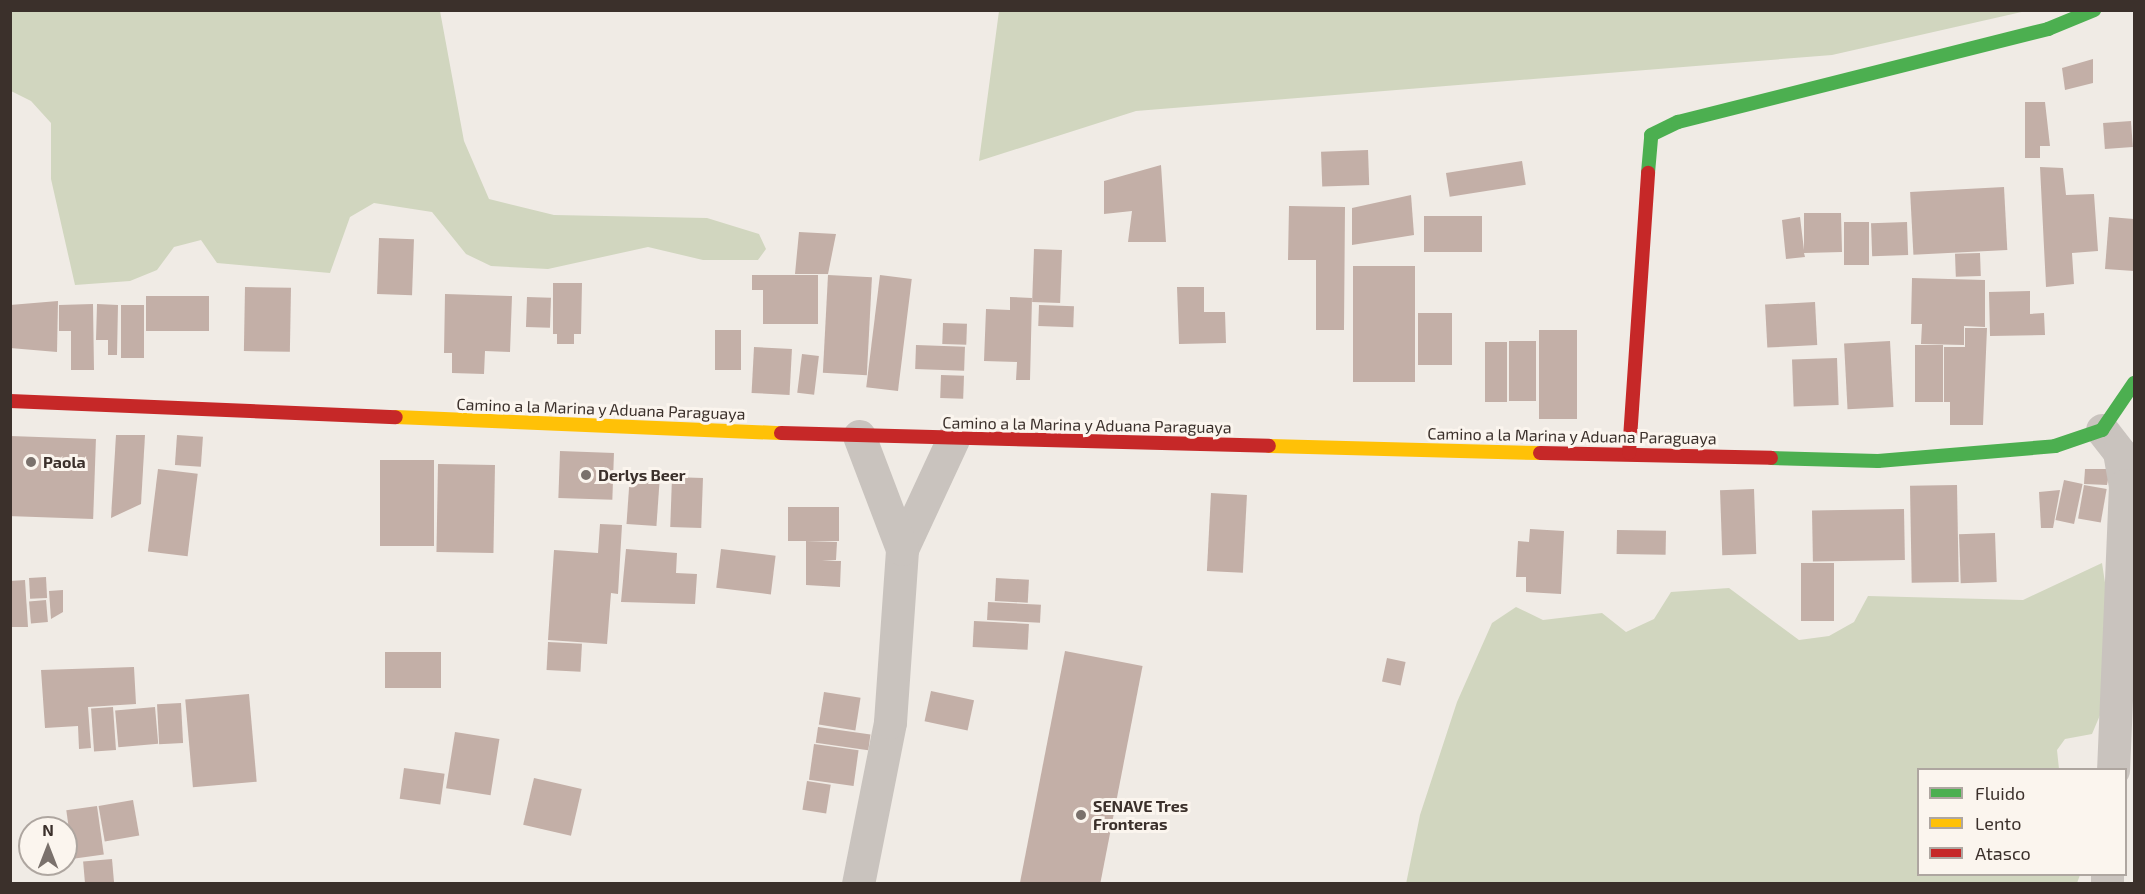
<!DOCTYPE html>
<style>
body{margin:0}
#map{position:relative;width:2145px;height:894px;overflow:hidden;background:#f0ebe5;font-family:"Exo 2",sans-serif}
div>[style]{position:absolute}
.green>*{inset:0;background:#d1d6bf}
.building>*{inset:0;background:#c3afa7;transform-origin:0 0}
.street>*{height:33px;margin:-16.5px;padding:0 16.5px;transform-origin:16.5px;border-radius:16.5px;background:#c9c3be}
.fast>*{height:14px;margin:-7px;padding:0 7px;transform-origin:7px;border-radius:7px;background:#4caf50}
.slow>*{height:14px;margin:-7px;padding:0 7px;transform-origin:7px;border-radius:7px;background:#ffc107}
.jam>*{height:14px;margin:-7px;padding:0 7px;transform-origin:7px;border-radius:7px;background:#c62828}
.dots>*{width:16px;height:16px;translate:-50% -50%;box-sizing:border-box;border:3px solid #fbf5ee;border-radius:50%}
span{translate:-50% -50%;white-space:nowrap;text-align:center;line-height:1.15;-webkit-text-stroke:6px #fbf5ee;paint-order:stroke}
.street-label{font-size:16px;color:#3b302b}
.poi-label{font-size:16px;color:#3b302b;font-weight:700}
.left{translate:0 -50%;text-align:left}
.frame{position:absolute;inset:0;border:12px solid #3b302b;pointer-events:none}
.legend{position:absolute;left:1917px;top:768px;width:210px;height:108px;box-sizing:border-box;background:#fbf5ee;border:2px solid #aea6a0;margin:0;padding:8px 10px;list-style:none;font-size:18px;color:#3b302b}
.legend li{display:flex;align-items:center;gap:12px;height:30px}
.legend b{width:30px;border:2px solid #aea6a0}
.north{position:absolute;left:18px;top:816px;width:60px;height:60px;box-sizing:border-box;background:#fbf5ee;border:2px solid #aea6a0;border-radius:50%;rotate:0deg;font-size:16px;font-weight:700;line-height:24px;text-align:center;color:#3b302b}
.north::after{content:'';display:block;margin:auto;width:21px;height:27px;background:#7a716c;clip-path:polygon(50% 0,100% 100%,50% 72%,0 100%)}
</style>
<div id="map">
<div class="green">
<i style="clip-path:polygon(10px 11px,440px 11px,464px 141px,489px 199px,554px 215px,707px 218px,759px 234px,766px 249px,758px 260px,703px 260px,648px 247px,548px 269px,491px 266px,466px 254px,432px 212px,374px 203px,350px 217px,330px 273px,217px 263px,201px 240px,174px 247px,157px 270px,130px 281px,75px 285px,51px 179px,51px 123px,31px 101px,11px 91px)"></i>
<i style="clip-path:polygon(999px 11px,999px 10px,2026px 11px,1832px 55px,1136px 111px,979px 161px)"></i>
<i style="clip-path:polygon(2102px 563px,2109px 609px,2103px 708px,2092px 734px,2065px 739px,2057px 750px,2059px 769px,1918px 770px,1918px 874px,2080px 875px,2077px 883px,1406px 884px,1420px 815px,1457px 702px,1492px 623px,1516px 607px,1543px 620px,1602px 613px,1626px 632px,1654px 619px,1671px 592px,1729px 588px,1799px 640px,1829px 636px,1854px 622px,1868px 596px,2023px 600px)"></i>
</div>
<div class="building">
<i style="clip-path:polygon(2093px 59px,2093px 83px,2065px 90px,2062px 68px)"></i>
<i style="clip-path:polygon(2025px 102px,2045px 102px,2050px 146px,2040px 146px,2040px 158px,2025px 158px)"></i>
<i style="left:2131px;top:121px;width:26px;height:28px;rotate:86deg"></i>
<i style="left:1368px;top:150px;width:35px;height:47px;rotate:88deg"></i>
<i style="left:1522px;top:161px;width:24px;height:77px;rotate:81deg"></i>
<i style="clip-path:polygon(1161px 165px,1166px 242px,1128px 242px,1132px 211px,1104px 214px,1104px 181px)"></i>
<i style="clip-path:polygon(2040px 167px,2063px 168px,2066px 195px,2094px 194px,2098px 251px,2072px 253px,2074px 284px,2046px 287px)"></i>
<i style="left:2004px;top:187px;width:63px;height:94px;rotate:87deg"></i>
<i style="clip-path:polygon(1411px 195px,1414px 235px,1352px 245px,1352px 208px)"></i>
<i style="clip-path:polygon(1289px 206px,1345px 207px,1344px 330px,1316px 330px,1316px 260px,1288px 260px)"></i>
<i style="clip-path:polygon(1804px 213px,1841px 213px,1842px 252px,1804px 253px,1805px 257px,1786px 259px,1782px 220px,1800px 217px,1804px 250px)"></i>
<i style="left:1424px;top:216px;width:58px;height:36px"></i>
<i style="clip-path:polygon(2109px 217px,2134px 219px,2134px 271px,2105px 269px)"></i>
<i style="left:1844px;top:222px;width:25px;height:43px"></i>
<i style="left:1907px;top:222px;width:33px;height:36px;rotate:88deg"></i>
<i style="clip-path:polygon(799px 232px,836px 234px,828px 274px,795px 274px)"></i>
<i style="left:379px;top:238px;width:35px;height:56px;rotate:2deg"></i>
<i style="left:1034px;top:249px;width:28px;height:53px;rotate:2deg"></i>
<i style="left:1980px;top:253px;width:23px;height:25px;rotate:88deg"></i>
<i style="left:1415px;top:266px;width:116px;height:62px;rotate:90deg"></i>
<i style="clip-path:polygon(752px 275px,818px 275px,818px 324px,763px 324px,763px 290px,752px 290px)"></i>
<i style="left:828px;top:275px;width:44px;height:98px;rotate:3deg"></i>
<i style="left:880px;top:275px;width:32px;height:113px;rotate:7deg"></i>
<i style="clip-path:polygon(1912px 278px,1985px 280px,1985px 327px,1964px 326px,1964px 345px,1921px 344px,1922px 324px,1911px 324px)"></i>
<i style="clip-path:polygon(553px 283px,582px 283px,581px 334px,574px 334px,574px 344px,557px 344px,557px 334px,553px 334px)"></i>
<i style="left:245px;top:287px;width:46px;height:64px;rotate:1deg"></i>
<i style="clip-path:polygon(1177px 287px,1204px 287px,1204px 312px,1225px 312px,1226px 343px,1179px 344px)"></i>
<i style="clip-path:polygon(2030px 291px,2030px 314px,2044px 313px,2045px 335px,1990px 336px,1989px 292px)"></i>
<i style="clip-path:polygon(445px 294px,512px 296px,510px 352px,485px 351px,484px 374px,452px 373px,452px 353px,444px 353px)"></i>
<i style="left:146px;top:296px;width:63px;height:35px"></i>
<i style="left:527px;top:297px;width:24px;height:30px;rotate:2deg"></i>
<i style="clip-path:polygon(1010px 297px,1032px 298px,1030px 380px,1016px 380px,1017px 362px,984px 361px,986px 309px,1010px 310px)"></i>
<i style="clip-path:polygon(58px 301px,57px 352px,10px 348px,10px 305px)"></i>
<i style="left:1815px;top:302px;width:43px;height:50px;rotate:87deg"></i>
<i style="clip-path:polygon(93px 304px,94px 370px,71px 370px,71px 331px,59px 331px,59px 305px)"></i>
<i style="clip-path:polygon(97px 304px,118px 305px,117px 355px,108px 355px,108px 340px,96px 340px)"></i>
<i style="left:121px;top:305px;width:23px;height:53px"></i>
<i style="left:1039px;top:305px;width:35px;height:21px;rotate:2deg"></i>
<i style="left:1418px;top:313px;width:34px;height:52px"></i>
<i style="left:943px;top:323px;width:24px;height:21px;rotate:2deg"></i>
<i style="clip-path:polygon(1965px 328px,1987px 328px,1983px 425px,1950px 425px,1950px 402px,1944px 402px,1944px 347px,1965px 347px)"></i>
<i style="left:741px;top:330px;width:40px;height:26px;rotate:90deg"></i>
<i style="left:1539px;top:330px;width:38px;height:89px"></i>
<i style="left:1509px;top:341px;width:27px;height:60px"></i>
<i style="left:1890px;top:341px;width:66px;height:46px;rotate:87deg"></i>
<i style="left:1485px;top:342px;width:22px;height:60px"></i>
<i style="left:916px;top:345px;width:49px;height:24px;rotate:2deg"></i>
<i style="left:1915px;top:345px;width:28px;height:57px"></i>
<i style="left:754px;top:347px;width:38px;height:46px;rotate:3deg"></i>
<i style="left:802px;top:354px;width:17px;height:39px;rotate:7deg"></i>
<i style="left:1837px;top:358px;width:47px;height:45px;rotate:88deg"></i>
<i style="left:941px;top:375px;width:23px;height:23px;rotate:2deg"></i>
<i style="clip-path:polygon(116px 435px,145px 435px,141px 504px,111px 518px)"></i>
<i style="left:177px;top:435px;width:26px;height:30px;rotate:4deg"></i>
<i style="left:10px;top:436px;width:86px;height:80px;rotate:2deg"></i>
<i style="left:560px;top:451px;width:54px;height:47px;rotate:2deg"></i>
<i style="left:380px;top:460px;width:54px;height:86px"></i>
<i style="left:438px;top:464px;width:57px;height:88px;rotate:1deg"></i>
<i style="left:158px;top:469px;width:40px;height:83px;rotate:7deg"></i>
<i style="clip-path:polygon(2085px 469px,2110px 469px,2107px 485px,2084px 484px)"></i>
<i style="left:630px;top:474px;width:30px;height:50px;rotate:4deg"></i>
<i style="left:672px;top:477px;width:31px;height:50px;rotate:2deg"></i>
<i style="left:2064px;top:480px;width:19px;height:41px;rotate:12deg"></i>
<i style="left:1957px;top:485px;width:97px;height:47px;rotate:89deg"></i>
<i style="left:2084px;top:485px;width:23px;height:34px;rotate:10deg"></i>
<i style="left:1754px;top:489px;width:65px;height:34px;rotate:88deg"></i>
<i style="clip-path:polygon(2060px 490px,2053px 528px,2041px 528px,2039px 492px)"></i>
<i style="left:1211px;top:493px;width:36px;height:78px;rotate:3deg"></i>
<i style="left:788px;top:507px;width:51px;height:34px"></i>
<i style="left:1904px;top:509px;width:51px;height:92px;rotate:89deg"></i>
<i style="clip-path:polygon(600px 524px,622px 525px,618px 594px,611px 593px,607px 644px,548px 640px,554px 550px,598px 553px)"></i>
<i style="clip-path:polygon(1530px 529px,1564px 531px,1561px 594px,1526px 592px,1526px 577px,1516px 577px,1518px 541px,1529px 542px)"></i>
<i style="left:1617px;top:530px;width:49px;height:24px;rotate:1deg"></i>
<i style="left:1995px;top:533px;width:49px;height:36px;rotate:88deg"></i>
<i style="clip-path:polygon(806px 541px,837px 542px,836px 560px,822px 561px,841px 561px,840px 587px,806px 585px)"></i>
<i style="clip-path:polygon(626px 549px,677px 553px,676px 573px,697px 574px,695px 604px,621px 602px)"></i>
<i style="left:721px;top:549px;width:55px;height:39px;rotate:7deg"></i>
<i style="left:1801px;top:563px;width:33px;height:58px"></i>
<i style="left:46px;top:577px;width:21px;height:17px;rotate:87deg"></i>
<i style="left:996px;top:578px;width:33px;height:23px;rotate:3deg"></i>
<i style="clip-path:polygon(25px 580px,28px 627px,10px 627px,10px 581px)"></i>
<i style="clip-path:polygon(63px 590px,63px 612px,51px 619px,49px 591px)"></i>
<i style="left:46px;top:600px;width:22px;height:17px;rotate:85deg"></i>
<i style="left:988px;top:602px;width:53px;height:18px;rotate:3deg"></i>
<i style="left:974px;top:621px;width:55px;height:26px;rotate:3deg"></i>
<i style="left:548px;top:642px;width:34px;height:28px;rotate:3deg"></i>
<i style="left:1065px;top:651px;width:79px;height:237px;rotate:11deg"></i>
<i style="left:385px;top:652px;width:56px;height:36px"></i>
<i style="left:1387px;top:658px;width:19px;height:24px;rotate:12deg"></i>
<i style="clip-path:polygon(134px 667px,136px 704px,88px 707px,91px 748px,79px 749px,78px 726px,45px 728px,41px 670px)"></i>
<i style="left:931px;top:691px;width:44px;height:31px;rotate:12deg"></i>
<i style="left:824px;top:692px;width:37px;height:33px;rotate:9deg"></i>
<i style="left:249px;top:694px;width:88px;height:64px;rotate:85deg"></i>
<i style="left:181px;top:703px;width:40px;height:24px;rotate:87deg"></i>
<i style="left:113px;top:707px;width:43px;height:22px;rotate:86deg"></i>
<i style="left:155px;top:707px;width:37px;height:40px;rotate:85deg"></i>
<i style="left:818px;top:727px;width:53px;height:16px;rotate:8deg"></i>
<i style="left:455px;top:732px;width:45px;height:57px;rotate:9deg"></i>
<i style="left:814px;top:744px;width:45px;height:36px;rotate:8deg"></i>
<i style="left:404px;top:768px;width:41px;height:31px;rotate:8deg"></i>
<i style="left:534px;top:778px;width:49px;height:48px;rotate:13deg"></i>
<i style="left:807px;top:781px;width:24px;height:29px;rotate:9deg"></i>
<i style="left:133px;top:800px;width:36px;height:35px;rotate:80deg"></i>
<i style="left:97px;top:806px;width:49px;height:31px;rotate:82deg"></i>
<i style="left:112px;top:859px;width:25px;height:29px;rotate:85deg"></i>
</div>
<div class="street">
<i style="left:2102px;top:430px;width:28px;rotate:52deg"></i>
<i style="left:2119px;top:452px;width:34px;rotate:80deg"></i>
<i style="left:2125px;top:485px;width:285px;rotate:92.4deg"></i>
<i style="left:902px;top:549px;width:121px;rotate:-65.1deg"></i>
<i style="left:858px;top:884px;width:165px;rotate:-78.8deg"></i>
<i style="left:890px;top:722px;width:173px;rotate:-86deg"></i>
<i style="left:902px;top:549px;width:121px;rotate:-110.8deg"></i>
<i style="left:2107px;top:884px;width:10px;rotate:-90deg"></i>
</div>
<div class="fast">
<i style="left:1648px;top:173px;width:38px;rotate:-85deg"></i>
<i style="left:1651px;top:135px;width:30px;rotate:-26deg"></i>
<i style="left:1678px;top:122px;width:382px;rotate:-14.1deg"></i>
<i style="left:2048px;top:29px;width:50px;rotate:-22.4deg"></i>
<i style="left:1771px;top:458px;width:107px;rotate:1.6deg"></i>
<i style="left:1878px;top:461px;width:178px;rotate:-4.8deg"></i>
<i style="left:2055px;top:446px;width:50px;rotate:-18.8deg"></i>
<i style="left:2102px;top:430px;width:57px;rotate:-55.8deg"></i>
</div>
<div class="slow">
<i style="left:396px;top:417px;width:385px;rotate:2.4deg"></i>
<i style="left:1269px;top:446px;width:271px;rotate:1.5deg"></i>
</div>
<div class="jam">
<i style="left:10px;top:401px;width:386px;rotate:2.4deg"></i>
<i style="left:781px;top:433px;width:488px;rotate:1.5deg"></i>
<i style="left:1540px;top:453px;width:231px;rotate:1.2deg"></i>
<i style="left:1629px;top:453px;width:281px;rotate:-86.1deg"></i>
</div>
<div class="dots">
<i style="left:31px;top:462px;background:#7a716c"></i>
<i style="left:586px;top:475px;background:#7a716c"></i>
<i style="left:1081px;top:815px;background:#7a716c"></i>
</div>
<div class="street-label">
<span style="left:601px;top:409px;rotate:2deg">Camino a la Marina y Aduana Paraguaya</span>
<span style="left:1087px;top:425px;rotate:1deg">Camino a la Marina y Aduana Paraguaya</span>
<span style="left:1572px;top:436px;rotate:1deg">Camino a la Marina y Aduana Paraguaya</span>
</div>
<div class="poi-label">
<span class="left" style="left:43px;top:462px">Paola</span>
<span class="left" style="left:598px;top:475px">Derlys Beer</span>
<span class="left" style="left:1093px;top:815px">SENAVE Tres<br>Fronteras</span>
</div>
<div class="frame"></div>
<ul class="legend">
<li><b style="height:8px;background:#4caf50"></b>Fluido</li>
<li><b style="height:8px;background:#ffc107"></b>Lento</li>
<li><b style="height:8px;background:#c62828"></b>Atasco</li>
</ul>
<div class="north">N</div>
</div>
